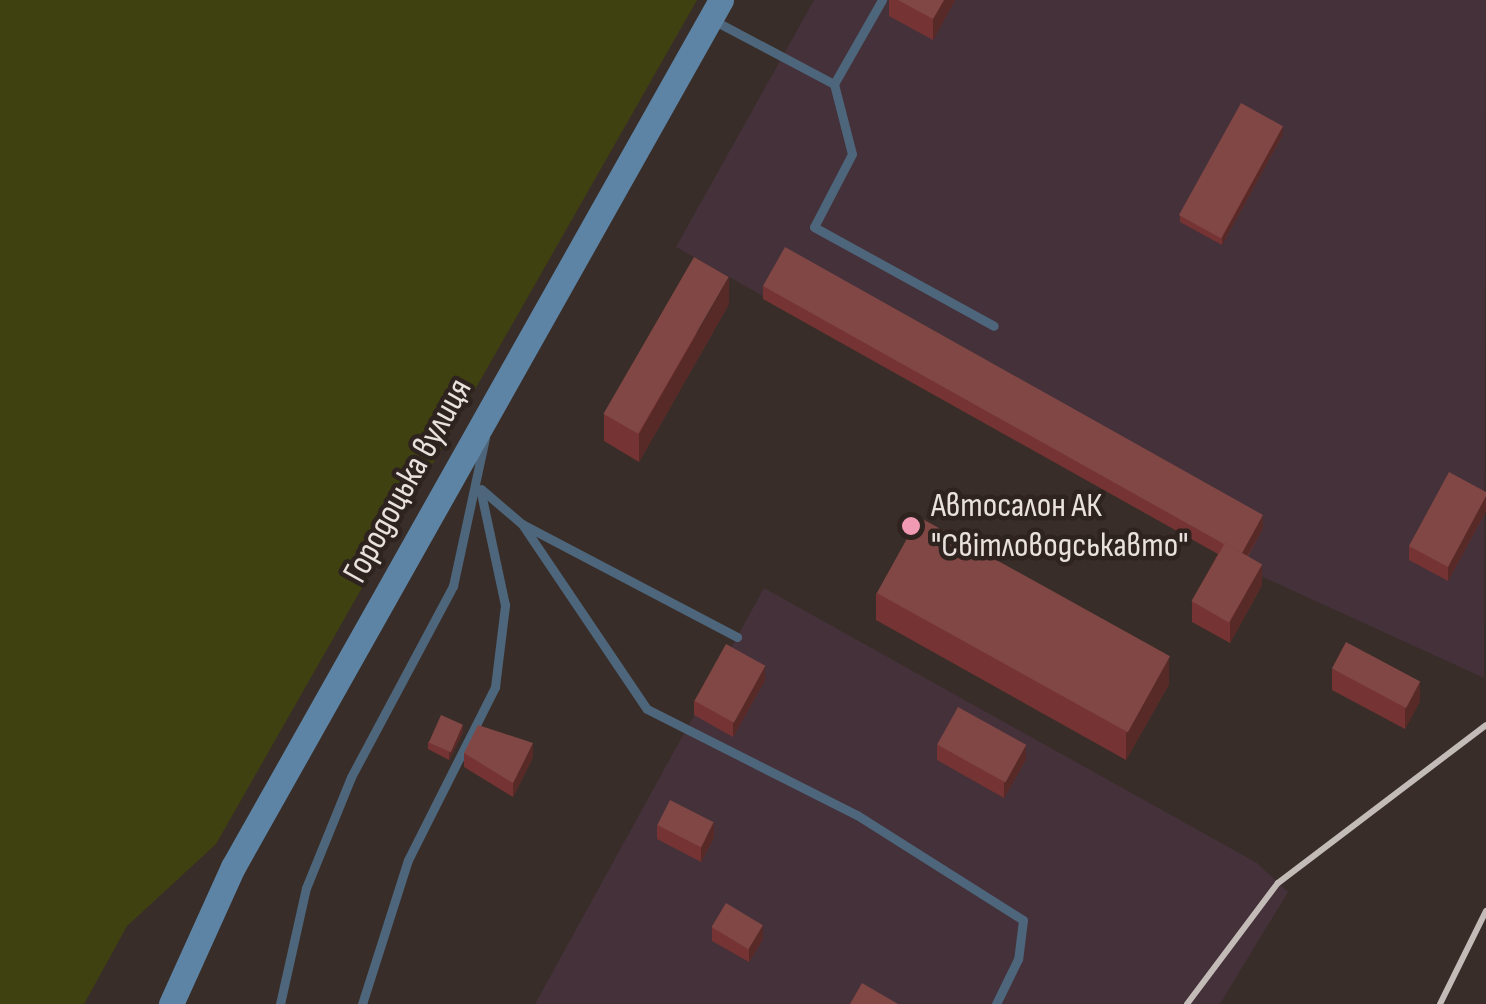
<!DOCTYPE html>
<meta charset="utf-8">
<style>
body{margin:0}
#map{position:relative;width:1486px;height:1004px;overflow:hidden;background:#382d28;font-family:"Sofia Sans Condensed",sans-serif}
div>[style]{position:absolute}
.industrial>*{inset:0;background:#44313a}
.green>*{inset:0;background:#3f4210}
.service>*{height:9px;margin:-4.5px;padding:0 4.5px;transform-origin:4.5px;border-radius:4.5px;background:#4e667b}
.secondary>*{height:25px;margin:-12.5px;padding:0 12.5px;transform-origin:12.5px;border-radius:12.5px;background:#5d84a5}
.rail>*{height:6px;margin:-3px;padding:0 3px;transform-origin:3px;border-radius:3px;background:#c3bbb7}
.wall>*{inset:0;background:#753433}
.shaded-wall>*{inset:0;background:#572927}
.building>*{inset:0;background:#814745;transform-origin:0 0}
.dots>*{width:28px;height:28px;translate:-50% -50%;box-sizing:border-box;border:5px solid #2e231f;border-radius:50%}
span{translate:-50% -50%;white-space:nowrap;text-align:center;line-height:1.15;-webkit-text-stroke:9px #2e231f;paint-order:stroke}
.street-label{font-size:35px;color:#e8e1dd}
.poi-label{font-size:35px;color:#e8e1dd}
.left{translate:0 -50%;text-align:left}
</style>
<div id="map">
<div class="industrial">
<i style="clip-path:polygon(814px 0,1486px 0,1484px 678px,1241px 567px,676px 247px)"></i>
<i style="clip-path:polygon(764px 588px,1257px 863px,1288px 892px,1220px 1004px,535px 1004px)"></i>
</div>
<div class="green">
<i style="clip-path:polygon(0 0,697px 0,216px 844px,127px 926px,84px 1004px,0 1004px)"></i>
</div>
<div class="service">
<i style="left:713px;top:20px;width:137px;rotate:27.9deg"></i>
<i style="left:834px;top:84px;width:97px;rotate:-60.3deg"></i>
<i style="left:834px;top:84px;width:72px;rotate:75.6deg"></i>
<i style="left:852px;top:154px;width:82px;rotate:117.5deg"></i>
<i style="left:814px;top:227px;width:205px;rotate:28.8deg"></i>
<i style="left:481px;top:489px;width:54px;rotate:40.5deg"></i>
<i style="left:522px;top:524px;width:243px;rotate:27.7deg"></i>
<i style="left:522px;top:524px;width:223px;rotate:56deg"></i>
<i style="left:647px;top:709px;width:235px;rotate:26.8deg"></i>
<i style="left:857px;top:815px;width:196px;rotate:32.3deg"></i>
<i style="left:1023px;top:920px;width:39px;rotate:97deg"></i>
<i style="left:1018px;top:959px;width:50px;rotate:116.1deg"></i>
<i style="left:280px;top:1004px;width:119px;rotate:-77.4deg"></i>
<i style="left:306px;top:888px;width:120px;rotate:-67.9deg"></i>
<i style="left:351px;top:777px;width:217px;rotate:-61.9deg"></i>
<i style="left:453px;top:586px;width:151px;rotate:-77.8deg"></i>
<i style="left:362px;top:1004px;width:151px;rotate:-72.3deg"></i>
<i style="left:408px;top:860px;width:194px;rotate:-63.3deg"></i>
<i style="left:495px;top:687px;width:83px;rotate:-83deg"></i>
<i style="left:505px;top:605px;width:115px;rotate:-102.1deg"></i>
</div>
<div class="secondary">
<i style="left:171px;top:1004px;width:150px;rotate:-65.7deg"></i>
<i style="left:233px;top:867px;width:995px;rotate:-60.63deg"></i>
</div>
<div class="rail">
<i style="left:1187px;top:1004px;width:151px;rotate:-53.1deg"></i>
<i style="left:1278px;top:883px;width:261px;rotate:-37.2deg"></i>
<i style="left:1440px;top:1004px;width:104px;rotate:-63.7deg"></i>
</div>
<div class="wall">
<i style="clip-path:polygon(889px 0,955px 0,933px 40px,889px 16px)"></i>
<i style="clip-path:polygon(1283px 134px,1222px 245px,1180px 222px,1180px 215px)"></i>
<i style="clip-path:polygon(763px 286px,1263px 528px,1248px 556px,1262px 585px,1230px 643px,1192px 622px,1192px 601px,1218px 554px,763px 299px)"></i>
<i style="clip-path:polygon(729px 304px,639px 462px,604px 441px,604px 414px)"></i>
<i style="clip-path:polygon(1486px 492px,1486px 511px,1448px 581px,1409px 560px,1409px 546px)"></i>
<i style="clip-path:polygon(876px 593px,1169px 684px,1126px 760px,876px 620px)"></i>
<i style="clip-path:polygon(1332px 669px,1420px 701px,1405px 729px,1332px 690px)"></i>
<i style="clip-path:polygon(765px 680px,733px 737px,694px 715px,694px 701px)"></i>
<i style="clip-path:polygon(463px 732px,449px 760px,428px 749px,428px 742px)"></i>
<i style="clip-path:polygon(937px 745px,1026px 759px,1004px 798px,937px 760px)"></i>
<i style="clip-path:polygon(464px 753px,533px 757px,513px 797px,464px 767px)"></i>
<i style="clip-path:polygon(657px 825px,714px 837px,701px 862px,657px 839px)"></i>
<i style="clip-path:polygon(712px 927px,763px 939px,749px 962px,712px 941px)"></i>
</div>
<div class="shaded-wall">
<i style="clip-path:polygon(944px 0,955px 0,933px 40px,933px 19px)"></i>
<i style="clip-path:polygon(1283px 126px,1283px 134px,1222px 245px,1222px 238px)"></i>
<i style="clip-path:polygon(729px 277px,729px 304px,639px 462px,639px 434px)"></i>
<i style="clip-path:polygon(1486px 496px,1486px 511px,1448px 581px,1448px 567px)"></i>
<i style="clip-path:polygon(1263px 515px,1263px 528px,1241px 567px,1241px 554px)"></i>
<i style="clip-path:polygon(1262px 564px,1262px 585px,1230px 643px,1230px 622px)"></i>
<i style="clip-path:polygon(1169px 657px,1169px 684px,1126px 760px,1126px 733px)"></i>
<i style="clip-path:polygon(765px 666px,765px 680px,733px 737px,733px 723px)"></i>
<i style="clip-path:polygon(1420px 681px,1420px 701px,1405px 729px,1405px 709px)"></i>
<i style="clip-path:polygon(463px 725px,463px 732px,449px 760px,449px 752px)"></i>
<i style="clip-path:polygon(533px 743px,533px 757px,513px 797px,513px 783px)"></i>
<i style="clip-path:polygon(1026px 745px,1026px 759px,1004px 798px,1004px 783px)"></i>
<i style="clip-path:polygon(714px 822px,714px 837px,701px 862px,701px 848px)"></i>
<i style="clip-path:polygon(763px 925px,763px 939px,749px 962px,749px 948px)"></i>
</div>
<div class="building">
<i style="clip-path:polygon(898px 0,944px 0,933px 19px)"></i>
<i style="left:1241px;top:103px;width:48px;height:128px;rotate:29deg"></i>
<i style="clip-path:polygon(785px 247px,1263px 515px,1242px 553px,1225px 543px,1224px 544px,763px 286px)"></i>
<i style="left:694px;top:257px;width:40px;height:181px;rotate:30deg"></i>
<i style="clip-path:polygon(1449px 472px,1486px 492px,1486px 496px,1448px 567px,1409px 546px)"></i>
<i style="left:919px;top:517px;width:287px;height:87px;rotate:29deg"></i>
<i style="left:1225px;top:543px;width:43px;height:67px;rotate:30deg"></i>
<i style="left:1346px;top:642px;width:84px;height:30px;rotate:28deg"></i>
<i style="left:726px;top:644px;width:45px;height:65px;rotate:29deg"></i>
<i style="left:958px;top:707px;width:78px;height:43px;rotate:29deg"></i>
<i style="left:441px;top:715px;width:24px;height:30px;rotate:24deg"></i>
<i style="clip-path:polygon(478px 725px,533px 743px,513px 783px,464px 753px)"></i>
<i style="left:670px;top:800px;width:49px;height:28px;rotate:27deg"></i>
<i style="left:726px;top:903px;width:43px;height:28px;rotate:31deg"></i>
<i style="clip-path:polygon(862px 983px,898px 1004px,850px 1004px)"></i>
</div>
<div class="dots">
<i style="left:911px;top:526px;background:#f19ab4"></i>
</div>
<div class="street-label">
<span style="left:408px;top:481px;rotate:-61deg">Городоцька вулиця</span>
</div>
<div class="poi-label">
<span class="left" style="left:931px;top:526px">Автосалон АК<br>"Світловодськавто"</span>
</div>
</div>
